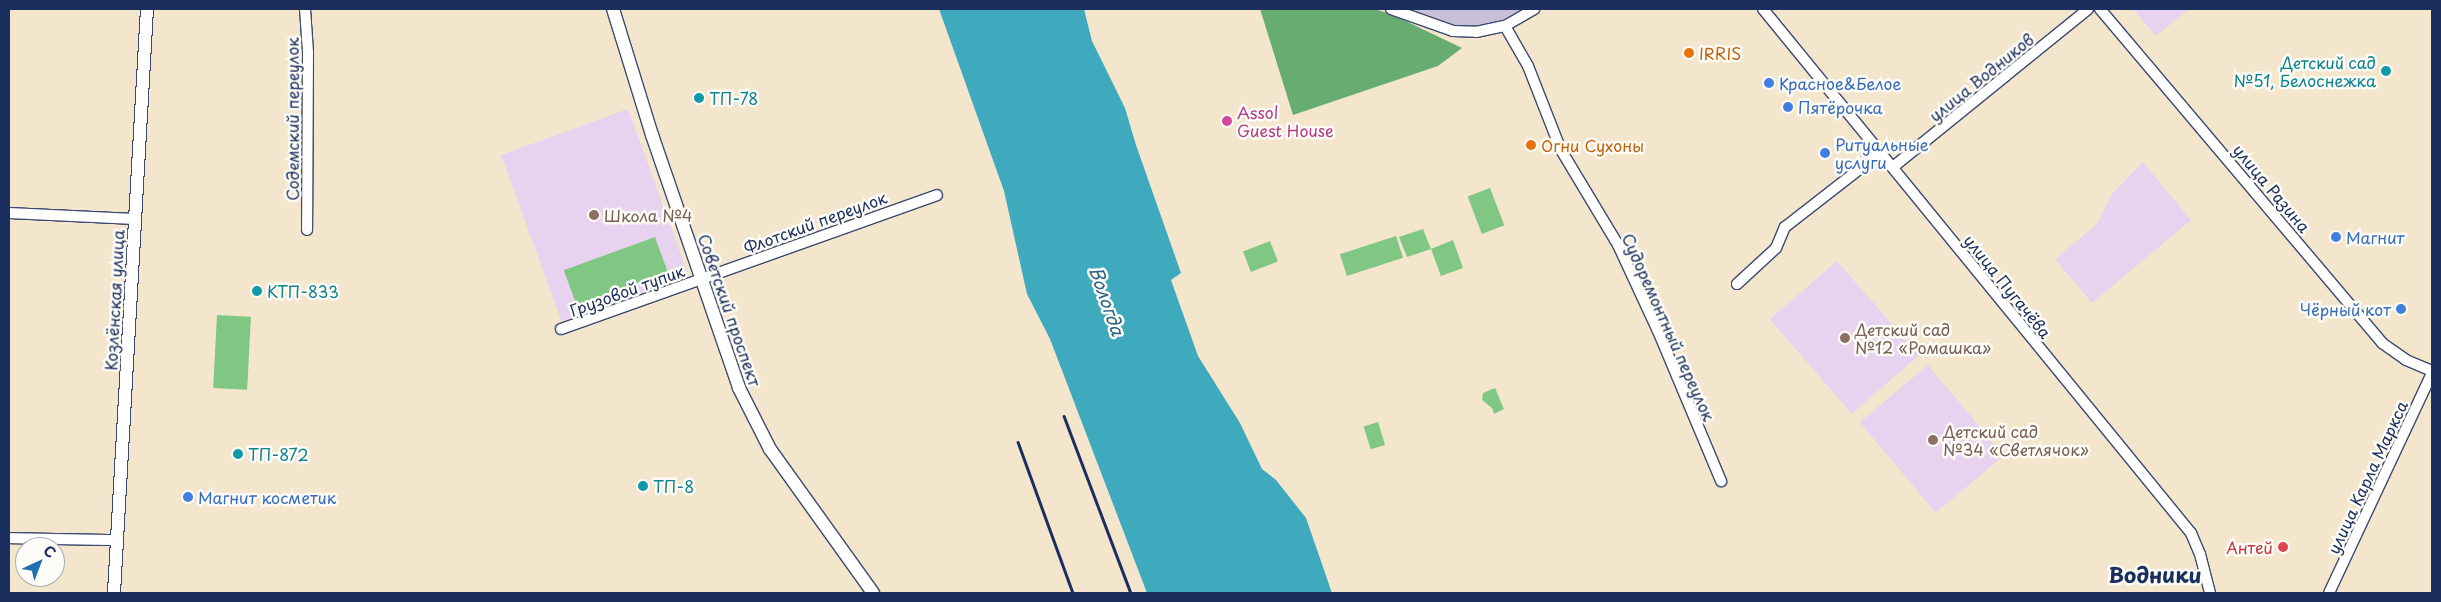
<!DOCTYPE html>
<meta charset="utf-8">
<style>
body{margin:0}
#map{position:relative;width:2441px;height:602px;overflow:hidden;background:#f4e6cd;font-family:"Playpen Sans",sans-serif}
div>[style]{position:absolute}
.built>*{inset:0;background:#e7d2ef;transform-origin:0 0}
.industrial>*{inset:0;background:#c8bfd8}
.green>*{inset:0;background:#7fc783;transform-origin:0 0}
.forest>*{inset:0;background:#67ac71}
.water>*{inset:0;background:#3faabe}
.roads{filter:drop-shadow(1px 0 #3c4a6f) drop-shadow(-1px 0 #3c4a6f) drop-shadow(0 1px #3c4a6f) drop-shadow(0 -1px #3c4a6f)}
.minor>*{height:10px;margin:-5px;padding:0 5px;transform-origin:5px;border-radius:5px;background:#fff}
.tertiary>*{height:12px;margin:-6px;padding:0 6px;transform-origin:6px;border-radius:6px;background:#fff}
.rail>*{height:2.5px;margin:-1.25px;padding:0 1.25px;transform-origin:1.25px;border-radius:1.25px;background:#1b2f5e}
.dots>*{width:14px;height:14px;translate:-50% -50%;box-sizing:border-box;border:2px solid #fdfcf7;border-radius:50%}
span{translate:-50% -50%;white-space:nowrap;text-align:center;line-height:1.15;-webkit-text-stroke:5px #fdfcf7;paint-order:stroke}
.food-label{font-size:16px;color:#c56008}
.left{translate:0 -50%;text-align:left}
.culture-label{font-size:16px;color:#0d838f}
.right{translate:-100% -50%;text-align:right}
.street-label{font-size:16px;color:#1b2f5e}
.shop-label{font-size:16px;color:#366cbe}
.hotel-label{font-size:16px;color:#b23c85}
.education-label{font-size:16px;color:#785e54}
.health-label{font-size:16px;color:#be3a42}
.water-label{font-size:18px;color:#296084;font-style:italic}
.district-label{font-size:21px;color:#1b2f5e;font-weight:700}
.frame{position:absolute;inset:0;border:10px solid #1b2f5e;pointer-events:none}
.north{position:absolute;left:15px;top:537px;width:50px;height:50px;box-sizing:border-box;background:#fdfcf7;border:1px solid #a3aaba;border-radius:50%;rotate:43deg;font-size:14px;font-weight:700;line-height:20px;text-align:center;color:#1b2f5e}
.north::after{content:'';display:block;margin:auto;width:18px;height:22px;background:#1f6fb2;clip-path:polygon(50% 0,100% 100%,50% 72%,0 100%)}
</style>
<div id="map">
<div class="built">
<i style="clip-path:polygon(2133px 9px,2189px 9px,2156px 36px)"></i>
<i style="left:628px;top:109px;width:177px;height:135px;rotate:70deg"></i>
<i style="clip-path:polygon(2143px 162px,2191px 220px,2092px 303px,2055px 259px,2097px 224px,2112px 194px)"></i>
<i style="left:1837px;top:261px;width:125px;height:89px;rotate:49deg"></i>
<i style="left:1928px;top:365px;width:118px;height:89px;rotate:50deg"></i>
</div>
<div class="industrial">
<i style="clip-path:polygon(1407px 9px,1523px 9px,1500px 21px,1473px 26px,1455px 25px)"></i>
</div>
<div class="green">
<i style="left:1490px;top:188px;width:40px;height:24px;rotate:69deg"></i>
<i style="clip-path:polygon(1423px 229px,1431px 249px,1453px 240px,1463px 268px,1441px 276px,1431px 249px,1407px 257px,1399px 237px)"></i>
<i style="left:1396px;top:236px;width:23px;height:59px;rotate:72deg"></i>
<i style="left:655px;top:237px;width:37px;height:97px;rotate:70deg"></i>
<i style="left:1270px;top:241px;width:22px;height:29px;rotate:69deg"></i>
<i style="left:217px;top:315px;width:34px;height:73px;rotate:3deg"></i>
<i style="clip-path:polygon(1495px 388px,1504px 409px,1494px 414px,1492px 408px,1482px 400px,1483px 393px)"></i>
<i style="left:1378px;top:422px;width:24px;height:15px;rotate:73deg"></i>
</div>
<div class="forest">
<i style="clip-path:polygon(1260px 9px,1374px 9px,1391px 14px,1462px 48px,1438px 66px,1293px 115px)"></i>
</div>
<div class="water">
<i style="clip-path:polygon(939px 9px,1084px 9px,1092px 41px,1125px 108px,1136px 145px,1181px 273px,1171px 280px,1198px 356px,1240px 423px,1262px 469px,1276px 480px,1306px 518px,1332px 593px,1147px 593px,1050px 339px,1027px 294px,1004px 191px)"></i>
</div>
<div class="roads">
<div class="minor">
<i style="left:305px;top:9px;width:43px;rotate:86deg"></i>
<i style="left:308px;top:52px;width:178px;rotate:90.3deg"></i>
<i style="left:1391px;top:9px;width:66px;rotate:19.5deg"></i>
<i style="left:1453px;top:31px;width:23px;rotate:2deg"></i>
<i style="left:1476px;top:32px;width:30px;rotate:-12deg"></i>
<i style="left:1505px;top:26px;width:34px;rotate:-30deg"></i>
<i style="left:1763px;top:9px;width:677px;rotate:50.76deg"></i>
<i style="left:2191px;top:533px;width:23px;rotate:67deg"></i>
<i style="left:2200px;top:554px;width:40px;rotate:75.6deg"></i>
<i style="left:2100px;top:9px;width:437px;rotate:49.8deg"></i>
<i style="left:2382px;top:343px;width:29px;rotate:35deg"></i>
<i style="left:2406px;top:360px;width:28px;rotate:23deg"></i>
<i style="left:1505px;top:26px;width:46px;rotate:60.1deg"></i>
<i style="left:1528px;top:66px;width:90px;rotate:68.6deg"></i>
<i style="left:1561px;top:150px;width:111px;rotate:59deg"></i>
<i style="left:1618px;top:245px;width:95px;rotate:65.1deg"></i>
<i style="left:1658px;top:331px;width:163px;rotate:67.2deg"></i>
<i style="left:1893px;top:167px;width:251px;rotate:-39deg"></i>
<i style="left:9px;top:213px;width:126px;rotate:2.7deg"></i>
<i style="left:1737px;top:284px;width:53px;rotate:-42.7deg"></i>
<i style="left:1776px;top:248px;width:23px;rotate:-67deg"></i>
<i style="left:1785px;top:227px;width:120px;rotate:-37.9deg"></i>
<i style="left:561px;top:329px;width:399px;rotate:-19.6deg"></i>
<i style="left:9px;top:538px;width:107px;rotate:1.1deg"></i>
<i style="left:2329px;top:593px;width:243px;rotate:-64.9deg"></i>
</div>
<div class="tertiary">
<i style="left:613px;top:9px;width:132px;rotate:72.8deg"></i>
<i style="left:652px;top:135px;width:268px;rotate:71deg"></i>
<i style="left:739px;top:388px;width:68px;rotate:63.1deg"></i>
<i style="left:770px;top:449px;width:177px;rotate:54.4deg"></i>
<i style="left:114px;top:593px;width:585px;rotate:-86.77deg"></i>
</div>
</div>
<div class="rail">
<i style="left:1064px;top:416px;width:189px;rotate:69.3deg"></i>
<i style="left:1018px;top:442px;width:161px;rotate:70deg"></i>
</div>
<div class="dots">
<i style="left:1689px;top:53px;background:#e8710a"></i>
<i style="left:2386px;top:71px;background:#0f9aa8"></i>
<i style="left:1769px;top:83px;background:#3f7fe0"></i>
<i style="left:699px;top:98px;background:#0f9aa8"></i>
<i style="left:1788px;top:107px;background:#3f7fe0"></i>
<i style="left:1227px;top:121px;background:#d1479c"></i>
<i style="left:1531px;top:145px;background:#e8710a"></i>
<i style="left:1825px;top:153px;background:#3f7fe0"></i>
<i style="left:594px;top:215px;background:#8d6e63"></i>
<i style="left:2336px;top:237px;background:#3f7fe0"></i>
<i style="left:257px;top:291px;background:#0f9aa8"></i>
<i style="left:2401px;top:309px;background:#3f7fe0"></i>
<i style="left:1845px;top:338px;background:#8d6e63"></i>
<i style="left:1933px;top:440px;background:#8d6e63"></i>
<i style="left:238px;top:454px;background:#0f9aa8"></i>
<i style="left:643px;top:486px;background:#0f9aa8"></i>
<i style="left:188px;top:497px;background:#3f7fe0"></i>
<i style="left:2283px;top:547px;background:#e0444e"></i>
</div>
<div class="food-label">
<span class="left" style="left:1699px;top:53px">IRRIS</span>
<span class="left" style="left:1541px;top:145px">Огни Сухоны</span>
</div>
<div class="culture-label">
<span class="right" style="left:2376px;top:71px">Детский сад<br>№51, Белоснежка</span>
<span class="left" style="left:709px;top:98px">ТП-78</span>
<span class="left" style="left:267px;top:291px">КТП-833</span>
<span class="left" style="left:248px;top:454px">ТП-872</span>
<span class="left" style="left:653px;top:486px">ТП-8</span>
</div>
<div class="street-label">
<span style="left:1981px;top:77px;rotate:-39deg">улица Водников</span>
<span style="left:292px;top:119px;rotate:-90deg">Содемский переулок</span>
<span style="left:2272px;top:188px;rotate:50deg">улица Разина</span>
<span style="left:815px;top:222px;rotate:-20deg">Флотский переулок</span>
<span style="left:2008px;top:286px;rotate:51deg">улица Пугачёва</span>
<span style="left:627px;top:290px;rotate:-20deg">Грузовой тупик</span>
<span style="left:114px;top:300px;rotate:-87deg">Козлёнская улица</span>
<span style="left:730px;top:310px;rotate:71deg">Советский проспект</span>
<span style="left:1669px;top:327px;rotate:66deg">Судоремонтный переулок</span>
<span style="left:2367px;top:477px;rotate:-65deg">улица Карла Маркса</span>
</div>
<div class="shop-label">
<span class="left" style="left:1779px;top:83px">Красное&amp;Белое</span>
<span class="left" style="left:1798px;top:107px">Пятёрочка</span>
<span class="left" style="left:1835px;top:153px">Ритуальные<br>услуги</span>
<span class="left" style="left:2346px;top:237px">Магнит</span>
<span class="right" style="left:2391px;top:309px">Чёрный кот</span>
<span class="left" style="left:198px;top:497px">Магнит косметик</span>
</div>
<div class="hotel-label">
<span class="left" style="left:1237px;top:121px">Assol<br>Guest House</span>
</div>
<div class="education-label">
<span class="left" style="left:604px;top:215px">Школа №4</span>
<span class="left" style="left:1855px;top:338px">Детский сад<br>№12 «Ромашка»</span>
<span class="left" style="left:1943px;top:440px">Детский сад<br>№34 «Светлячок»</span>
</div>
<div class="health-label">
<span class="right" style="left:2273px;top:547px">Антей</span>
</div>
<div class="water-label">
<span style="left:1107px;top:301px;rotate:71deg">Вологда</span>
</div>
<div class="district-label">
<span style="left:2155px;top:574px">Водники</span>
</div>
<div class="frame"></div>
<div class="north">С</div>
</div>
